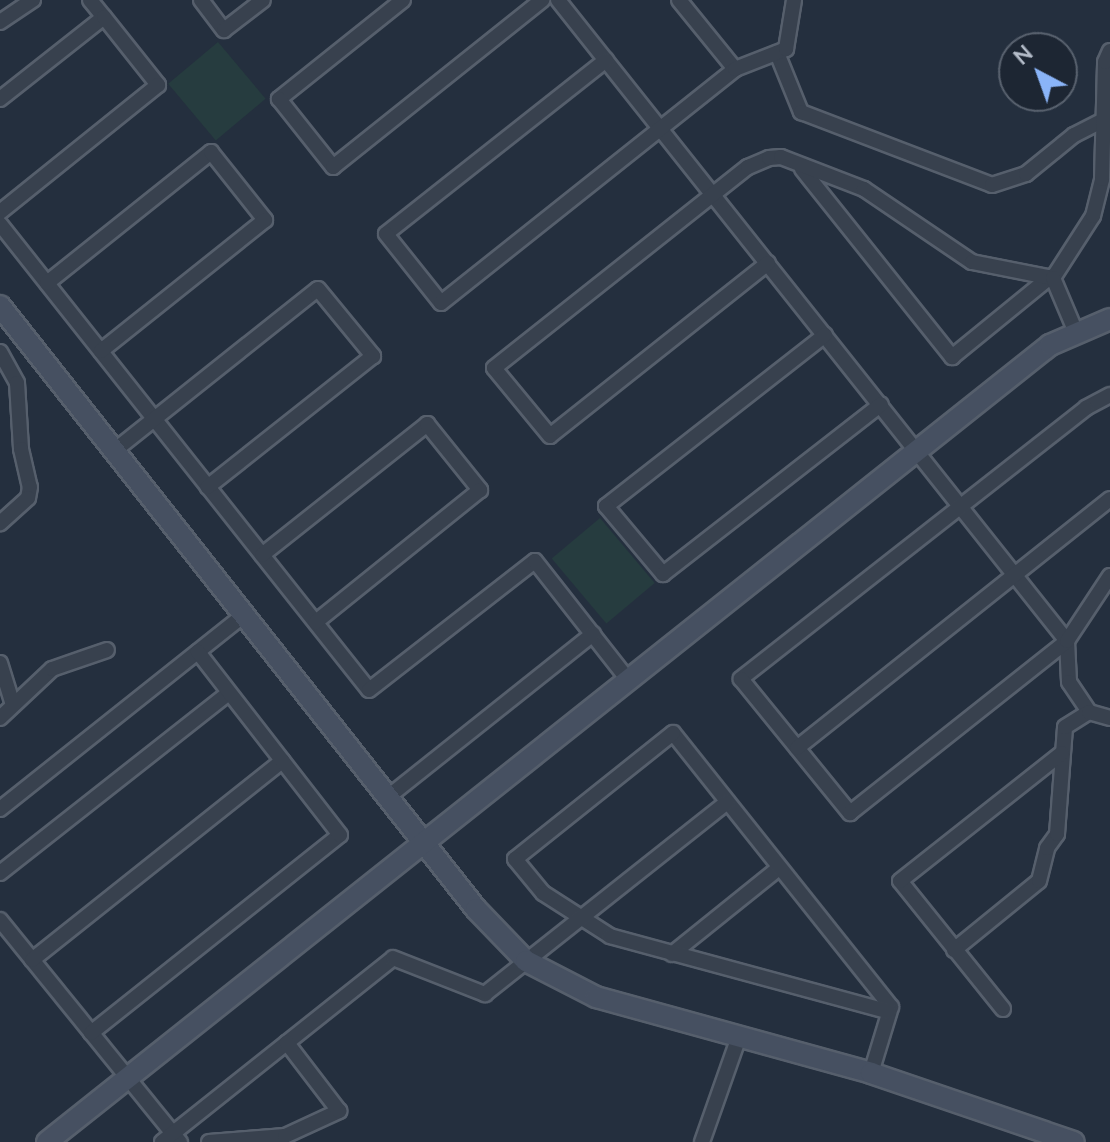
<!DOCTYPE html>
<style>
body{margin:0}
#map{position:relative;width:1110px;height:1142px;overflow:hidden;background:#242f3e;font-family:"Nunito Sans",sans-serif}
div>[style]{position:absolute}
.green>*{inset:0;background:#263c3f;transform-origin:0 0}
.roads{filter:drop-shadow(2px 0 #565f6c) drop-shadow(-2px 0 #565f6c) drop-shadow(0 2px #565f6c) drop-shadow(0 -2px #565f6c)}
.street>*{height:14px;margin:-7px;padding:0 7px;transform-origin:7px;border-radius:7px;background:#38414e}
.secondary>*{height:20px;margin:-10px;padding:0 10px;transform-origin:10px;border-radius:10px;background:#465061}
span{translate:-50% -50%;white-space:nowrap;text-align:center;line-height:1.15;-webkit-text-stroke:7px #1d2633;paint-order:stroke}
.north{position:absolute;left:998px;top:32px;width:80px;height:80px;box-sizing:border-box;background:#1d2633;border:2px solid #59626f;border-radius:50%;rotate:319deg;font-size:22px;font-weight:700;line-height:32px;text-align:center;color:#b4bcc9}
.north::after{content:'';display:block;margin:auto;width:28px;height:36px;background:#8ab4f8;clip-path:polygon(50% 0,100% 100%,50% 72%,0 100%)}
</style>
<div id="map">
<div class="green">
<i style="left:218px;top:42px;width:74px;height:65px;rotate:50deg"></i>
<i style="left:600px;top:518px;width:85px;height:63px;rotate:50deg"></i>
</div>
<div class="roads">
<div class="street">
<i style="left:90px;top:0;width:22px;rotate:51deg"></i>
<i style="left:201px;top:0;width:38px;rotate:53deg"></i>
<i style="left:224px;top:30px;width:49px;rotate:-37.6deg"></i>
<i style="left:403px;top:0;width:159px;rotate:141.4deg"></i>
<i style="left:279px;top:99px;width:87px;rotate:51.5deg"></i>
<i style="left:333px;top:167px;width:268px;rotate:-38.6deg"></i>
<i style="left:558px;top:0;width:819px;rotate:51.55deg"></i>
<i style="left:1067px;top:641px;width:41px;rotate:87.2deg"></i>
<i style="left:1069px;top:682px;width:36px;rotate:56deg"></i>
<i style="left:679px;top:0;width:89px;rotate:50.9deg"></i>
<i style="left:0;top:22px;width:40px;rotate:-34deg"></i>
<i style="left:777px;top:53px;width:64px;rotate:67.9deg"></i>
<i style="left:801px;top:112px;width:204px;rotate:20.9deg"></i>
<i style="left:992px;top:185px;width:36px;rotate:-18deg"></i>
<i style="left:1026px;top:174px;width:62px;rotate:-39.1deg"></i>
<i style="left:1074px;top:135px;width:36px;rotate:-27deg"></i>
<i style="left:606px;top:60px;width:280px;rotate:141.7deg"></i>
<i style="left:386px;top:234px;width:88px;rotate:51.4deg"></i>
<i style="left:441px;top:303px;width:376px;rotate:-38.5deg"></i>
<i style="left:735px;top:69px;width:55px;rotate:-21.4deg"></i>
<i style="left:786px;top:49px;width:50px;rotate:-80.7deg"></i>
<i style="left:0;top:99px;width:132px;rotate:-38.3deg"></i>
<i style="left:104px;top:17px;width:87px;rotate:51.5deg"></i>
<i style="left:158px;top:85px;width:203px;rotate:141.2deg"></i>
<i style="left:802px;top:169px;width:241px;rotate:51.4deg"></i>
<i style="left:952px;top:357px;width:127px;rotate:-39.2deg"></i>
<i style="left:0;top:224px;width:594px;rotate:51.63deg"></i>
<i style="left:369px;top:690px;width:210px;rotate:-37.9deg"></i>
<i style="left:535px;top:561px;width:152px;rotate:51.9deg"></i>
<i style="left:768px;top:263px;width:278px;rotate:141.6deg"></i>
<i style="left:550px;top:436px;width:88px;rotate:-129.5deg"></i>
<i style="left:494px;top:368px;width:324px;rotate:-38.4deg"></i>
<i style="left:748px;top:167px;width:23px;rotate:-23deg"></i>
<i style="left:769px;top:158px;width:12px;rotate:-5deg"></i>
<i style="left:781px;top:157px;width:89px;rotate:21.1deg"></i>
<i style="left:864px;top:189px;width:130px;rotate:34.1deg"></i>
<i style="left:972px;top:262px;width:83px;rotate:11.2deg"></i>
<i style="left:1053px;top:278px;width:74px;rotate:-57.2deg"></i>
<i style="left:1093px;top:216px;width:38px;rotate:-76deg"></i>
<i style="left:1102px;top:179px;width:117px;rotate:-88.5deg"></i>
<i style="left:1105px;top:62px;width:12px;rotate:-66deg"></i>
<i style="left:1053px;top:278px;width:56px;rotate:67.1deg"></i>
<i style="left:47px;top:283px;width:210px;rotate:-38.6deg"></i>
<i style="left:211px;top:152px;width:87px;rotate:51.5deg"></i>
<i style="left:265px;top:220px;width:210px;rotate:141.4deg"></i>
<i style="left:825px;top:335px;width:278px;rotate:142deg"></i>
<i style="left:606px;top:506px;width:89px;rotate:50deg"></i>
<i style="left:663px;top:574px;width:276px;rotate:-37.9deg"></i>
<i style="left:0;top:352px;width:35px;rotate:61deg"></i>
<i style="left:17px;top:383px;width:66px;rotate:86.5deg"></i>
<i style="left:21px;top:449px;width:39px;rotate:77deg"></i>
<i style="left:30px;top:487px;width:11px;rotate:100deg"></i>
<i style="left:28px;top:498px;width:38px;rotate:138deg"></i>
<i style="left:1110px;top:395px;width:27px;rotate:152deg"></i>
<i style="left:1086px;top:408px;width:439px;rotate:141.9deg"></i>
<i style="left:741px;top:679px;width:173px;rotate:50.9deg"></i>
<i style="left:850px;top:813px;width:277px;rotate:-38.4deg"></i>
<i style="left:1067px;top:641px;width:78px;rotate:-56.5deg"></i>
<i style="left:114px;top:451px;width:260px;rotate:-38.5deg"></i>
<i style="left:318px;top:289px;width:87px;rotate:50.6deg"></i>
<i style="left:373px;top:356px;width:211px;rotate:141.6deg"></i>
<i style="left:262px;top:555px;width:211px;rotate:-38.4deg"></i>
<i style="left:427px;top:424px;width:85px;rotate:51.2deg"></i>
<i style="left:480px;top:490px;width:211px;rotate:141.2deg"></i>
<i style="left:0;top:663px;width:44px;rotate:72.8deg"></i>
<i style="left:0;top:718px;width:71px;rotate:-43.3deg"></i>
<i style="left:52px;top:669px;width:58px;rotate:-19.1deg"></i>
<i style="left:797px;top:748px;width:400px;rotate:-38.5deg"></i>
<i style="left:388px;top:797px;width:262px;rotate:-38.5deg"></i>
<i style="left:0;top:809px;width:310px;rotate:-38.5deg"></i>
<i style="left:0;top:873px;width:291px;rotate:-38.2deg"></i>
<i style="left:0;top:920px;width:286px;rotate:51deg"></i>
<i style="left:954px;top:950px;width:109px;rotate:-39.1deg"></i>
<i style="left:1039px;top:881px;width:34px;rotate:-76deg"></i>
<i style="left:1047px;top:848px;width:17px;rotate:-54deg"></i>
<i style="left:1057px;top:834px;width:107px;rotate:-85.7deg"></i>
<i style="left:1065px;top:727px;width:28px;rotate:-32deg"></i>
<i style="left:1089px;top:712px;width:22px;rotate:16deg"></i>
<i style="left:672px;top:954px;width:137px;rotate:-38.8deg"></i>
<i style="left:32px;top:960px;width:320px;rotate:-38.5deg"></i>
<i style="left:1003px;top:1009px;width:164px;rotate:-128.8deg"></i>
<i style="left:900px;top:881px;width:206px;rotate:-38.3deg"></i>
<i style="left:91px;top:1033px;width:318px;rotate:-38.5deg"></i>
<i style="left:340px;top:835px;width:232px;rotate:-127.8deg"></i>
<i style="left:871px;top:1073px;width:69px;rotate:-73.1deg"></i>
<i style="left:891px;top:1007px;width:350px;rotate:-128.5deg"></i>
<i style="left:673px;top:733px;width:202px;rotate:141.4deg"></i>
<i style="left:515px;top:859px;width:44px;rotate:50.5deg"></i>
<i style="left:543px;top:893px;width:80px;rotate:32.7deg"></i>
<i style="left:610px;top:936px;width:289px;rotate:15.2deg"></i>
<i style="left:162px;top:1142px;width:295px;rotate:-38.5deg"></i>
<i style="left:393px;top:958px;width:99px;rotate:21.4deg"></i>
<i style="left:485px;top:994px;width:309px;rotate:-38.4deg"></i>
<i style="left:209px;top:1142px;width:76px;rotate:-4.5deg"></i>
<i style="left:285px;top:1136px;width:60px;rotate:-24.8deg"></i>
<i style="left:339px;top:1111px;width:86px;rotate:-127.4deg"></i>
<i style="left:702px;top:1142px;width:111px;rotate:-70.6deg"></i>
</div>
<div class="secondary">
<i style="left:0;top:306px;width:768px;rotate:51.71deg"></i>
<i style="left:476px;top:909px;width:72px;rotate:46.1deg"></i>
<i style="left:526px;top:961px;width:79px;rotate:27.2deg"></i>
<i style="left:596px;top:997px;width:285px;rotate:15.4deg"></i>
<i style="left:871px;top:1073px;width:214px;rotate:18.8deg"></i>
<i style="left:47px;top:1142px;width:1281px;rotate:-38.47deg"></i>
<i style="left:1050px;top:345px;width:65px;rotate:-23.4deg"></i>
</div>
</div>
<div class="north">N</div>
</div>
